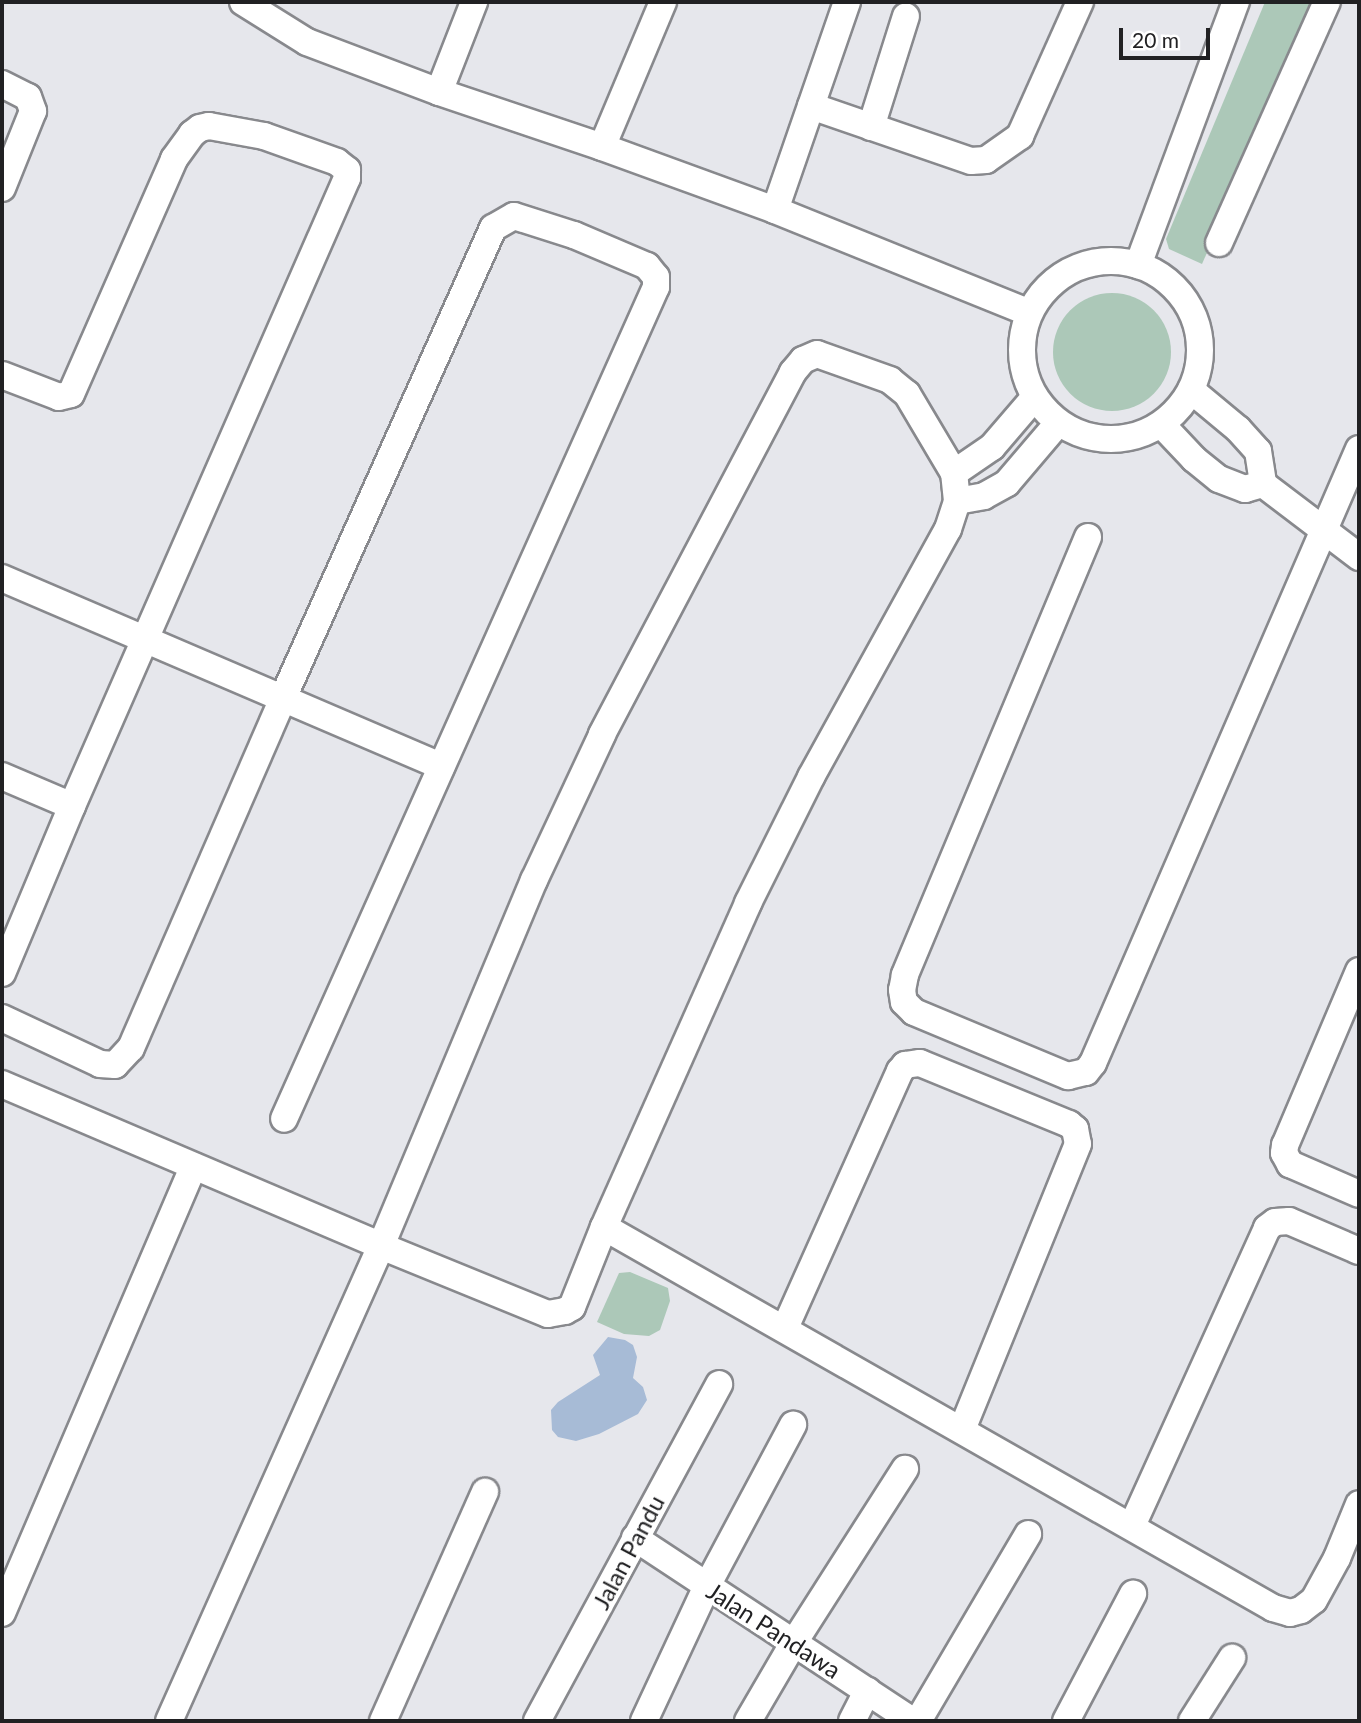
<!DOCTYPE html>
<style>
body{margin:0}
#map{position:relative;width:1361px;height:1723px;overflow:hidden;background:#e6e7ec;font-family:Lato,sans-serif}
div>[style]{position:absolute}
.green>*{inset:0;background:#acc8b8}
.round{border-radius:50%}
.water>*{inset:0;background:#a7bbd6}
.roads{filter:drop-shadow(2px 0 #88898d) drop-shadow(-2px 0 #88898d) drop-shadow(0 2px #88898d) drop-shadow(0 -2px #88898d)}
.street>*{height:26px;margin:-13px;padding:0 13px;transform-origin:13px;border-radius:13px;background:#fff}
.street>.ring{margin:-13px;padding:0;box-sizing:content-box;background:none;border:26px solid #fff;border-radius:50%}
span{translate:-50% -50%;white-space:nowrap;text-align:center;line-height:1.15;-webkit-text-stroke:7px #fff;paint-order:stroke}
.street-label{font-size:24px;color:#212123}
.frame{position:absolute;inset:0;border:4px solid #212123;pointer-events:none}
.scale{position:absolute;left:1119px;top:28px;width:91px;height:32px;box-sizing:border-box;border:4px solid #212123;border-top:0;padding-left:9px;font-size:21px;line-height:24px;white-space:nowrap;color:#212123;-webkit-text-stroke:5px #fff;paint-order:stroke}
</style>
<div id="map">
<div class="green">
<i style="clip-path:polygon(1265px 2px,1318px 2px,1202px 264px,1169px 249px,1166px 239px)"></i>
<i class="round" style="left:1053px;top:293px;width:118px;height:118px"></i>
<i style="clip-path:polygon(630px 1272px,668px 1288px,670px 1301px,660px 1330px,649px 1336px,624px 1334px,597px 1322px,619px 1273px)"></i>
</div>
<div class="water">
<i style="clip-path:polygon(608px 1337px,625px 1340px,633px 1345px,637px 1357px,633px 1378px,643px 1387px,647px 1400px,638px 1414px,599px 1434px,576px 1441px,558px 1437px,552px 1430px,551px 1410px,558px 1402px,600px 1375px,593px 1355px)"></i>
</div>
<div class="roads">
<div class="street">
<i style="left:243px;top:2px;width:75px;rotate:32deg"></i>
<i style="left:307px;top:42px;width:141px;rotate:20.7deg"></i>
<i style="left:439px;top:92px;width:172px;rotate:18.6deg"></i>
<i style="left:663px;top:2px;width:157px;rotate:112.8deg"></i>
<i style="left:602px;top:147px;width:184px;rotate:20deg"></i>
<i style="left:775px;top:210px;width:273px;rotate:22deg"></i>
<i style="left:2px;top:84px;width:29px;rotate:27deg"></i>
<i style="left:28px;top:97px;width:15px;rotate:70deg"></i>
<i style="left:33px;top:111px;width:83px;rotate:111.9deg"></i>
<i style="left:439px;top:92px;width:97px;rotate:-68.7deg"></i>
<i style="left:811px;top:106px;width:169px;rotate:19deg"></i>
<i style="left:971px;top:161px;width:15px;rotate:-4deg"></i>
<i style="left:986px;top:160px;width:42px;rotate:-35.2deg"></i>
<i style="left:1020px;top:136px;width:147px;rotate:-65.9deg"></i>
<i style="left:871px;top:127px;width:116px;rotate:-72.5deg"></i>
<i style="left:775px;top:210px;width:220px;rotate:-70.9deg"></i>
<i style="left:1219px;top:243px;width:264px;rotate:-65.9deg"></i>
<i class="ring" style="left:1022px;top:261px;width:152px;height:152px"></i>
<i style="left:1138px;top:265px;width:281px;rotate:-69.6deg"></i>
<i style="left:2px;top:375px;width:61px;rotate:21.1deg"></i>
<i style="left:59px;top:397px;width:12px;rotate:-14deg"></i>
<i style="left:71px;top:394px;width:257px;rotate:-66.3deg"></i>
<i style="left:174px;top:159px;width:31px;rotate:-54deg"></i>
<i style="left:192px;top:134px;width:10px;rotate:-37deg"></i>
<i style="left:200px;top:128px;width:9px;rotate:-13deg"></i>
<i style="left:209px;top:126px;width:56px;rotate:10.3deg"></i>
<i style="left:264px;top:136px;width:77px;rotate:19.6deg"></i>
<i style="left:337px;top:162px;width:13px;rotate:39deg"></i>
<i style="left:347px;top:170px;width:8px;rotate:90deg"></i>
<i style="left:347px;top:178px;width:686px;rotate:113.65deg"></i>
<i style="left:72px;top:806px;width:181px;rotate:112.7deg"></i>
<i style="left:1191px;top:390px;width:61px;rotate:39.7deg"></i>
<i style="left:1238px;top:429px;width:30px;rotate:48deg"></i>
<i style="left:1258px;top:451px;width:33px;rotate:81deg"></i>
<i style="left:1263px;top:484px;width:121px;rotate:37.2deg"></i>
<i style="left:1162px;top:425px;width:47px;rotate:46.7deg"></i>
<i style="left:1194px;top:459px;width:32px;rotate:39deg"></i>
<i style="left:1219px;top:479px;width:28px;rotate:21deg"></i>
<i style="left:1245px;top:489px;width:19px;rotate:-16deg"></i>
<i style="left:954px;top:473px;width:46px;rotate:-34.4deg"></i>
<i style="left:992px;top:447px;width:65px;rotate:-49.4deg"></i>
<i style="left:957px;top:501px;width:27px;rotate:-10deg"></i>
<i style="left:984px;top:496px;width:26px;rotate:-29deg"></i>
<i style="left:1007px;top:483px;width:79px;rotate:-49.6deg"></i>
<i style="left:1088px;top:537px;width:475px;rotate:112.7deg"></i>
<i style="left:905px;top:975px;width:15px;rotate:101deg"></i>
<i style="left:902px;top:990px;width:12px;rotate:81deg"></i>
<i style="left:904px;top:1002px;width:14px;rotate:45deg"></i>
<i style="left:914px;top:1012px;width:167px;rotate:22.6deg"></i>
<i style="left:1068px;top:1076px;width:18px;rotate:-13deg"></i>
<i style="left:1086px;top:1072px;width:11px;rotate:-52deg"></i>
<i style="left:1093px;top:1063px;width:669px;rotate:-66.58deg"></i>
<i style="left:2px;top:578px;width:478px;rotate:23.2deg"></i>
<i style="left:2px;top:776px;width:76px;rotate:23.2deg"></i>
<i style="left:1359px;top:971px;width:189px;rotate:113deg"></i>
<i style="left:1285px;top:1145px;width:8px;rotate:97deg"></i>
<i style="left:1284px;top:1153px;width:13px;rotate:61deg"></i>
<i style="left:1290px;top:1164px;width:75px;rotate:23.5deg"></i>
<i style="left:2px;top:1018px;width:108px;rotate:25.1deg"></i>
<i style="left:100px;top:1064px;width:15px;rotate:4deg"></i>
<i style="left:115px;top:1065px;width:23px;rotate:-47deg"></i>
<i style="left:131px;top:1048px;width:382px;rotate:-66.5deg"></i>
<i style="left:283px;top:698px;width:515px;rotate:-65.92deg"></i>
<i style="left:493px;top:228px;width:24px;rotate:-30deg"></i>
<i style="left:514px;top:216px;width:63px;rotate:17.6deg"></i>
<i style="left:574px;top:235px;width:79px;rotate:23deg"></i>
<i style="left:647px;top:266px;width:14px;rotate:51deg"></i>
<i style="left:656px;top:277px;width:10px;rotate:90deg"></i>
<i style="left:656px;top:287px;width:911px;rotate:114.09deg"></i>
<i style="left:2px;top:1084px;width:412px;rotate:23.1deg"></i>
<i style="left:381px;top:1246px;width:180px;rotate:22.2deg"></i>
<i style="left:548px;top:1314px;width:17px;rotate:-10deg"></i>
<i style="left:565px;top:1311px;width:8px;rotate:-30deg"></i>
<i style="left:572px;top:1307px;width:86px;rotate:-68.2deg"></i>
<i style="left:604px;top:1227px;width:355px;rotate:-66deg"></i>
<i style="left:748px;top:903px;width:141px;rotate:-63.4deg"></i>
<i style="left:811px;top:777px;width:283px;rotate:-61.1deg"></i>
<i style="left:948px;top:529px;width:29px;rotate:-72deg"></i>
<i style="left:957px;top:501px;width:28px;rotate:-96deg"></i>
<i style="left:954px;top:473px;width:92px;rotate:-120.7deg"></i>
<i style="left:907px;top:394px;width:22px;rotate:-141deg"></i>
<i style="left:890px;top:380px;width:77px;rotate:-160.4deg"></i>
<i style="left:817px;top:354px;width:15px;rotate:157deg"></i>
<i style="left:803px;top:360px;width:16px;rotate:130deg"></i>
<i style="left:793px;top:372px;width:410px;rotate:117.8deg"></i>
<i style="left:602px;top:735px;width:160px;rotate:115.1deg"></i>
<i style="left:534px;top:880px;width:397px;rotate:112.7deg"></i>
<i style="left:381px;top:1246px;width:520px;rotate:114.05deg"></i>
<i style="left:604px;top:1227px;width:770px;rotate:29.66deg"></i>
<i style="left:1273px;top:1608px;width:18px;rotate:16deg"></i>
<i style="left:1290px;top:1613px;width:11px;rotate:-15deg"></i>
<i style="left:1301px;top:1610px;width:16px;rotate:-38deg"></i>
<i style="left:1314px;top:1600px;width:48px;rotate:-61.3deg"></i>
<i style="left:1337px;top:1558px;width:58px;rotate:-67.8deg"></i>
<i style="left:785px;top:1328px;width:282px;rotate:-65.9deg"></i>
<i style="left:900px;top:1071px;width:8px;rotate:-50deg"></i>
<i style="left:905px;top:1065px;width:15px;rotate:-8deg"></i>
<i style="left:920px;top:1063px;width:161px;rotate:22.3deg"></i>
<i style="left:1069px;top:1124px;width:8px;rotate:40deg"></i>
<i style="left:1075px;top:1129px;width:15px;rotate:79deg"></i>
<i style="left:1078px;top:1144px;width:308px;rotate:112.1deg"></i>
<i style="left:1132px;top:1526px;width:327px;rotate:-65.6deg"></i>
<i style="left:1267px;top:1228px;width:10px;rotate:-37deg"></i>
<i style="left:1275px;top:1222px;width:14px;rotate:-4deg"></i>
<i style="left:1289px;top:1221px;width:76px;rotate:23.2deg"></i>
<i style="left:635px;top:1538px;width:333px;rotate:33.4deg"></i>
<i style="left:2px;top:1613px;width:486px;rotate:-66.8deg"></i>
<i style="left:383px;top:1721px;width:251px;rotate:-66deg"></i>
<i style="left:537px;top:1721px;width:383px;rotate:-61.6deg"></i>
<i style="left:644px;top:1721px;width:149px;rotate:-65deg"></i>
<i style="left:707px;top:1586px;width:183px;rotate:-61.9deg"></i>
<i style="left:748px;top:1721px;width:89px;rotate:-59.7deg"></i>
<i style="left:793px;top:1644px;width:208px;rotate:-57.4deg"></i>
<i style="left:852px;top:1721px;width:34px;rotate:-63deg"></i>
<i style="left:918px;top:1721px;width:217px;rotate:-59.5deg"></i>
<i style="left:1066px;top:1721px;width:144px;rotate:-62.2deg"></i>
<i style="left:1192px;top:1721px;width:75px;rotate:-57.6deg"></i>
</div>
</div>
<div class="street-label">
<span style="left:628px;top:1552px;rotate:-62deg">Jalan Pandu</span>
<span style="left:774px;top:1630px;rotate:33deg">Jalan Pandawa</span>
</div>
<div class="frame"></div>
<div class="scale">20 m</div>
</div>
